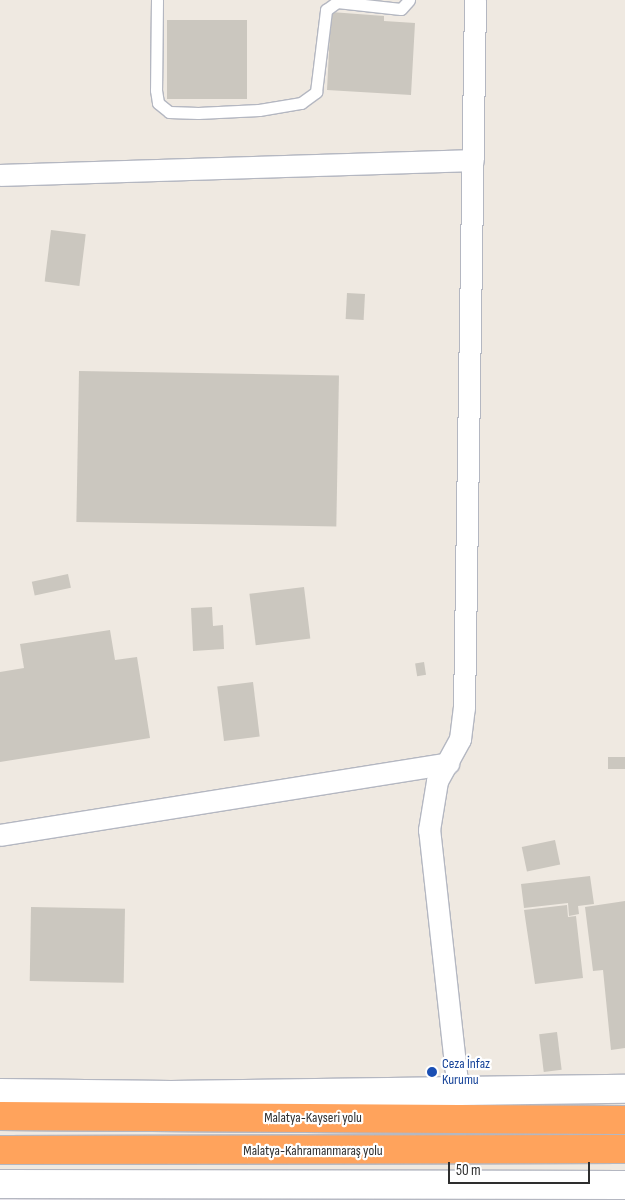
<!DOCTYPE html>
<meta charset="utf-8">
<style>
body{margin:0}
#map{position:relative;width:625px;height:1200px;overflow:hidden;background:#efe9e1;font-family:"Sofia Sans Condensed",sans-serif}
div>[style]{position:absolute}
.industrial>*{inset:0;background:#e3e1e8}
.building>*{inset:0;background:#cbc7bf;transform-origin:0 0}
.roads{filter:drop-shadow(1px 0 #b4b7c1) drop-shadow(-1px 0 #b4b7c1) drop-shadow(0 1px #b4b7c1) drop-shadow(0 -1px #b4b7c1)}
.lane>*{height:11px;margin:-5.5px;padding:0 5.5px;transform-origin:5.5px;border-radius:5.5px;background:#fff}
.street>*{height:21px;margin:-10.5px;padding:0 10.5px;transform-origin:10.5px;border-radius:10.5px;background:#fff}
.secondary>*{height:28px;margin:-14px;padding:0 14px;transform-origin:14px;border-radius:14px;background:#fff}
.highway>*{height:28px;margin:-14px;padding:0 14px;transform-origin:14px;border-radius:14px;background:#ffa35c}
.dots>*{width:14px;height:14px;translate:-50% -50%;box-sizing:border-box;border:2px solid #fff;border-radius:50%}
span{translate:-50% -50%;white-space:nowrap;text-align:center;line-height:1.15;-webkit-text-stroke:4.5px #fff;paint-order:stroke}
.transit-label{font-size:14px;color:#164399}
.left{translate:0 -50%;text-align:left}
.street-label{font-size:14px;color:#2e2e2e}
.scale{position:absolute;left:448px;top:1162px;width:142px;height:22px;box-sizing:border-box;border:2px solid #2e2e2e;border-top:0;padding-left:6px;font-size:15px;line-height:18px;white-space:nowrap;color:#2e2e2e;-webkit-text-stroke:4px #fff;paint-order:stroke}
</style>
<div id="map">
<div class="industrial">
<i style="clip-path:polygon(0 1193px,625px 1196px,625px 1200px,0 1200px)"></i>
</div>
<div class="building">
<i style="clip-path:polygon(331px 12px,384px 16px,384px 21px,415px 23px,411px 95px,327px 90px)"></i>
<i style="left:167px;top:20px;width:80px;height:79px"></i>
<i style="left:51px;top:230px;width:35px;height:52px;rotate:7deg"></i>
<i style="left:347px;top:293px;width:18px;height:26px;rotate:3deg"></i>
<i style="left:79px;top:371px;width:260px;height:151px;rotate:1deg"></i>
<i style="left:68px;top:574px;width:14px;height:37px;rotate:78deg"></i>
<i style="left:304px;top:587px;width:52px;height:55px;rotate:83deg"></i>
<i style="clip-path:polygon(212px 607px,213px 626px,223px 625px,224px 649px,193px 651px,191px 608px)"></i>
<i style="clip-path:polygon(110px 630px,115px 660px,137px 657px,150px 738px,0 762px,0 672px,24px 668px,20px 644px)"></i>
<i style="left:424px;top:662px;width:13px;height:9px;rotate:81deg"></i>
<i style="left:253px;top:682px;width:55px;height:36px;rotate:83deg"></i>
<i style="left:625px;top:757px;width:12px;height:17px;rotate:90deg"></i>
<i style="left:555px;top:840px;width:25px;height:34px;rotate:78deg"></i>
<i style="clip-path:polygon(590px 876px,594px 904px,578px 906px,579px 914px,569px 916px,568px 903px,524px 908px,521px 884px)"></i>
<i style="clip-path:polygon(625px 901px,625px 1048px,611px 1050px,603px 970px,593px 971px,585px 907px)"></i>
<i style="clip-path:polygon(567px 905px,568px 917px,576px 916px,583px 978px,535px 984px,524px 910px)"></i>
<i style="left:31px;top:907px;width:94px;height:74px;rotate:1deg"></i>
<i style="left:557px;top:1032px;width:38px;height:18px;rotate:83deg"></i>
</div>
<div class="roads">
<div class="lane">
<i style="left:157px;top:0;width:90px;rotate:90.6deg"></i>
<i style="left:156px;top:90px;width:13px;rotate:81deg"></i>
<i style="left:158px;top:103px;width:14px;rotate:39deg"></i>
<i style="left:169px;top:112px;width:29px;rotate:2deg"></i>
<i style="left:198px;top:113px;width:61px;rotate:-2.8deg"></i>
<i style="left:259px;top:110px;width:43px;rotate:-9.5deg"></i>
<i style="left:301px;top:103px;width:19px;rotate:-36deg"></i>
<i style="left:316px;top:92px;width:83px;rotate:-83deg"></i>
<i style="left:326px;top:10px;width:14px;rotate:-36deg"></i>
<i style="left:337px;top:2px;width:64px;rotate:6.2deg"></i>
<i style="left:401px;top:9px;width:12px;rotate:-48deg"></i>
</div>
<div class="street">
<i style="left:0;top:175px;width:473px;rotate:-1.8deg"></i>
<i style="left:0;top:835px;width:454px;rotate:-9.1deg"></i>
<i style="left:458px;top:1091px;width:263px;rotate:-96.3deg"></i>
<i style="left:429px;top:830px;width:50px;rotate:-80.7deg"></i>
<i style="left:437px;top:781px;width:48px;rotate:-61.3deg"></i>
<i style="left:460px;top:739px;width:31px;rotate:-83deg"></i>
<i style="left:464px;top:708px;width:708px;rotate:-89.11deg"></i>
</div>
<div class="secondary">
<i style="left:0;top:1093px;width:171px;rotate:0.7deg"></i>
<i style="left:171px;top:1095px;width:454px;rotate:-0.8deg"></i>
<i style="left:0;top:1184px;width:625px;rotate:0.09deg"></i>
</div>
<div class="highway">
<i style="left:0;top:1116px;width:625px;rotate:0.37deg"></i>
<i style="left:0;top:1150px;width:625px;rotate:-0.09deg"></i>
</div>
</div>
<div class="dots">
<i style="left:432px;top:1072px;background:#1a4fb4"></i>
</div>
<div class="transit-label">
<span class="left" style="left:442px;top:1072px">Ceza İnfaz<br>Kurumu</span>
</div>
<div class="street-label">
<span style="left:313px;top:1118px">Malatya-Kayseri yolu</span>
<span style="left:313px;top:1151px">Malatya-Kahramanmaraş yolu</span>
</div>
<div class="scale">50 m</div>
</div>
